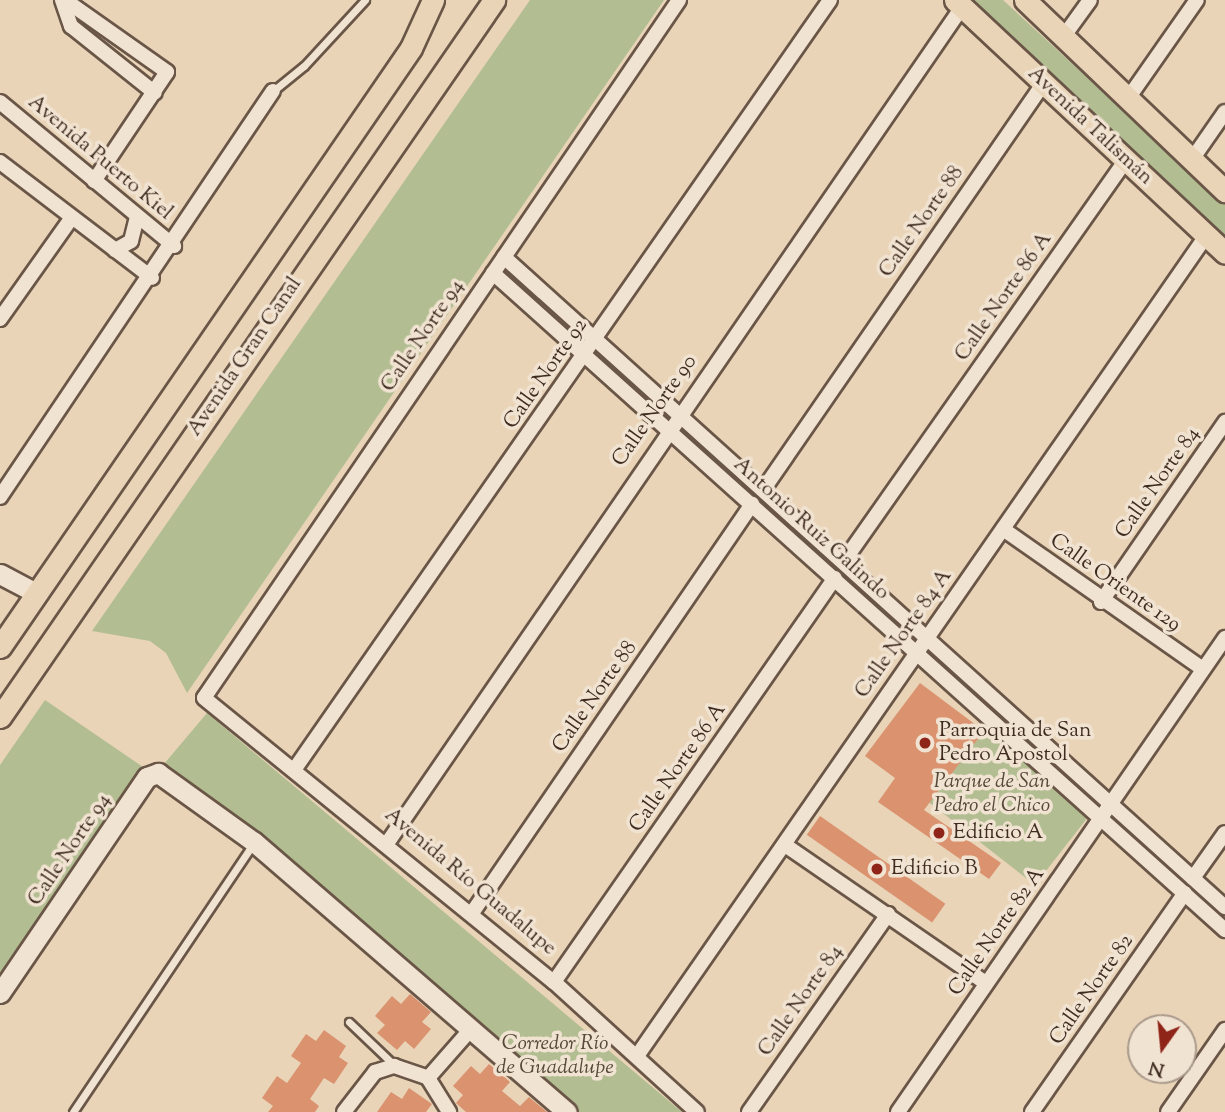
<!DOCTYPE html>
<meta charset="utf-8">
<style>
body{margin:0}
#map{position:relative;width:1225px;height:1112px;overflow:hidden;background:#e9d4b8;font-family:"Sorts Mill Goudy",serif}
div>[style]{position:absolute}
.green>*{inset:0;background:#b2bd92;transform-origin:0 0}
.building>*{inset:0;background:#da926f;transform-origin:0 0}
.roads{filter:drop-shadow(2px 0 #6a5647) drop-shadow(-2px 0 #6a5647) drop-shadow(0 2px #6a5647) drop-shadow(0 -2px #6a5647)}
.lane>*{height:7px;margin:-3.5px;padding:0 3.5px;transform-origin:3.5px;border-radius:3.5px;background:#f1e3d1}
.street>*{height:14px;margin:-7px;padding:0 7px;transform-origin:7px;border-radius:7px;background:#f1e3d1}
.secondary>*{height:19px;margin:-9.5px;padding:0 9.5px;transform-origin:9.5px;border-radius:9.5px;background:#f1e3d1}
.primary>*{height:21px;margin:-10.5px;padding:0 10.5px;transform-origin:10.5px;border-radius:10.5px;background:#e9d4b8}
.dots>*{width:19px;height:19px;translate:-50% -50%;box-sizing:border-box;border:4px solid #f1e3d1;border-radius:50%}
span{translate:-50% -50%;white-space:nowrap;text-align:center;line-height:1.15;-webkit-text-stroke:7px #f1e3d1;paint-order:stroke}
.street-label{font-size:21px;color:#3f2c21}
.poi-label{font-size:21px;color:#3f2c21}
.left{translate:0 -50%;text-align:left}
.park-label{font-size:21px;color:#564938;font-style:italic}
.north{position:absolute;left:1127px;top:1014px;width:70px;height:70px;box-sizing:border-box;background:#f1e3d1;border:2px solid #aa9a8b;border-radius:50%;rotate:195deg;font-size:19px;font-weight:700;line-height:28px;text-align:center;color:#3f2c21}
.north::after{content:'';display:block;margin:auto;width:24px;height:32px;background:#8f2418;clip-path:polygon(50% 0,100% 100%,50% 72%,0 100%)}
</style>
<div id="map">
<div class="green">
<i style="clip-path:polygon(530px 0,664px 0,187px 693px,166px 653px,150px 641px,92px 631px)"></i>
<i style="clip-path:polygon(973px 0,1003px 0,1225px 204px,1225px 239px)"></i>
<i style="clip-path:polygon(45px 700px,143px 767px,0 975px,0 765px)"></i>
<i style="clip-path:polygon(207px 713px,682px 1112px,561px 1112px,165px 775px,169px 768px,164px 764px)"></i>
<i style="left:984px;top:731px;width:135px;height:90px;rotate:38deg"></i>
</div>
<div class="building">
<i style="clip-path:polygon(920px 683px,984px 731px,924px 810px,1001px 863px,989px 879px,878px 802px,895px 778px,865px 756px)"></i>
<i style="left:820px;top:816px;width:153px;height:23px;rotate:35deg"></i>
<i style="clip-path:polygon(410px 994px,431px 1012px,422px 1022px,431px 1029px,414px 1049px,405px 1041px,397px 1050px,377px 1033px,385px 1025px,375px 1016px,392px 996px,401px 1004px)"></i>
<i style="clip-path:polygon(324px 1030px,346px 1046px,339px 1057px,348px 1063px,334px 1084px,324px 1078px,310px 1099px,319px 1106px,315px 1112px,268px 1112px,273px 1106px,262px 1098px,277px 1076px,287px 1083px,301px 1063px,291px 1056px,306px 1034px,316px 1041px)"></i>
<i style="clip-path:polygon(489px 1064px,510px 1082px,502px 1091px,520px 1106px,529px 1097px,547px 1112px,466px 1112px,456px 1103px,463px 1095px,453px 1086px,471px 1066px,480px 1074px)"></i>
<i style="clip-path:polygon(409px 1088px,432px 1104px,426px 1112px,377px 1112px,391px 1092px,402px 1099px)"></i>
</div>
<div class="roads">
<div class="lane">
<i style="left:273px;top:91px;width:40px;rotate:-39deg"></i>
<i style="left:304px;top:66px;width:90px;rotate:-47.3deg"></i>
<i style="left:349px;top:1022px;width:62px;rotate:43.7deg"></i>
<i style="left:73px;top:1112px;width:324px;rotate:-56.1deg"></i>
</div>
<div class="street">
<i style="left:62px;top:0;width:28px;rotate:71deg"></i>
<i style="left:71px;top:26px;width:107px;rotate:38.6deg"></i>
<i style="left:65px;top:0;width:125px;rotate:35.2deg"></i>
<i style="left:167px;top:72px;width:131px;rotate:123.8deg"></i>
<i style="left:679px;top:0;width:844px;rotate:124.24deg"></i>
<i style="left:204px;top:698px;width:451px;rotate:39.1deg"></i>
<i style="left:554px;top:982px;width:193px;rotate:42.3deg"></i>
<i style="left:1064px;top:36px;width:44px;rotate:-54.2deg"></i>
<i style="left:1129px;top:97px;width:118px;rotate:-55deg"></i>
<i style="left:0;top:102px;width:226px;rotate:39.6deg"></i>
<i style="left:1193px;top:158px;width:56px;rotate:-55.2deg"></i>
<i style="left:0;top:162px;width:191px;rotate:37.3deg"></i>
<i style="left:115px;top:250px;width:18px;rotate:-29deg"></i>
<i style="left:131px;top:241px;width:25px;rotate:-76deg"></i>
<i style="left:504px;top:257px;width:971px;rotate:42.04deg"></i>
<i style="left:493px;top:273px;width:984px;rotate:41.91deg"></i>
<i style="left:0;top:319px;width:121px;rotate:-54.7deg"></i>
<i style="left:763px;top:490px;width:495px;rotate:-55.4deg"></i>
<i style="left:0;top:497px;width:489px;rotate:-56.1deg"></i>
<i style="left:1003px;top:529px;width:244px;rotate:35deg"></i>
<i style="left:844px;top:561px;width:490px;rotate:-54.9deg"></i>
<i style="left:1101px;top:602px;width:219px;rotate:-55.4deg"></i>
<i style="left:294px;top:770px;width:938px;rotate:-55.16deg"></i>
<i style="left:388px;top:842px;width:1013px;rotate:-55.49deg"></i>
<i style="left:785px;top:845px;width:244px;rotate:34.5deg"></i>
<i style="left:1193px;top:878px;width:55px;rotate:-54.6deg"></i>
<i style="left:472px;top:913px;width:496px;rotate:-55.6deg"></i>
<i style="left:554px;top:982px;width:492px;rotate:-55.2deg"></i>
<i style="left:637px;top:1056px;width:998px;rotate:-55.24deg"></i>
<i style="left:428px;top:1078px;width:40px;rotate:58deg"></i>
<i style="left:344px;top:1112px;width:51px;rotate:-52.2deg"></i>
<i style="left:375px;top:1072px;width:20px;rotate:-18deg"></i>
<i style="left:394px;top:1066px;width:36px;rotate:19deg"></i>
<i style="left:428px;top:1078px;width:65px;rotate:-48.7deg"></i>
<i style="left:749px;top:1112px;width:242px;rotate:-54.9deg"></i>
<i style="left:898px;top:1112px;width:576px;rotate:-55.4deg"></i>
<i style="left:1032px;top:1112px;width:267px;rotate:-55.1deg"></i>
<i style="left:1168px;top:1112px;width:100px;rotate:-55.2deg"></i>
</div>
<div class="secondary">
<i style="left:0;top:574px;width:41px;rotate:27.8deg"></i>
<i style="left:0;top:993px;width:261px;rotate:-55.8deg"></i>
<i style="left:147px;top:777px;width:12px;rotate:-20deg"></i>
<i style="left:158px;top:773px;width:118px;rotate:35.7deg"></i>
<i style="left:254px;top:842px;width:413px;rotate:40.8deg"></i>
</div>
<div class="primary">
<i style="left:955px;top:0;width:370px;rotate:43.1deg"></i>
<i style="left:1025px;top:0;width:277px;rotate:43.7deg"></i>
<i style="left:0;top:647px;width:726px;rotate:-55.54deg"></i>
<i style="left:411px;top:48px;width:53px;rotate:-65.4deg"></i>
<i style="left:0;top:717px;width:871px;rotate:-55.43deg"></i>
</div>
</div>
<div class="dots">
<i style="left:925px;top:743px;background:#8f2418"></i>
<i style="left:939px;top:833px;background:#8f2418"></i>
<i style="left:877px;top:869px;background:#8f2418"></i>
</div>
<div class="street-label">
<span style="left:1090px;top:126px;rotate:43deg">Avenida Talismán</span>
<span style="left:100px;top:158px;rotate:40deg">Avenida Puerto Kiel</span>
<span style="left:922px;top:222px;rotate:-55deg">Calle Norte 88</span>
<span style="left:1004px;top:297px;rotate:-55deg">Calle Norte 86 A</span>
<span style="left:423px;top:336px;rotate:-56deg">Calle Norte 94</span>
<span style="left:245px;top:357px;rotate:-56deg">Avenida Gran Canal</span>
<span style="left:546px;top:374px;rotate:-55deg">Calle Norte 92</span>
<span style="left:655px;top:411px;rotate:-55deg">Calle Norte 90</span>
<span style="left:1158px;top:483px;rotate:-55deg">Calle Norte 84</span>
<span style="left:811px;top:529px;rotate:42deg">Antonio Ruiz Galindo</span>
<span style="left:1115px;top:583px;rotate:35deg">Calle Oriente 129</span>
<span style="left:904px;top:634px;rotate:-55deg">Calle Norte 84 A</span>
<span style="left:595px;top:697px;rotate:-55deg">Calle Norte 88</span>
<span style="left:678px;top:768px;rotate:-55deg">Calle Norte 86 A</span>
<span style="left:70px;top:850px;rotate:-56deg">Calle Norte 94</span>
<span style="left:470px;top:882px;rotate:40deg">Avenida Río Guadalupe</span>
<span style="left:997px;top:932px;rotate:-55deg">Calle Norte 82 A</span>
<span style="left:1092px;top:990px;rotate:-55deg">Calle Norte 82</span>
<span style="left:801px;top:1001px;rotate:-55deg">Calle Norte 84</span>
</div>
<div class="poi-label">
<span class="left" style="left:939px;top:743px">Parroquia de San<br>Pedro Apostol</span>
<span class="left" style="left:953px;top:833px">Edificio A</span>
<span class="left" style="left:891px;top:869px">Edificio B</span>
</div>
<div class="park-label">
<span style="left:992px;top:794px">Parque de San<br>Pedro el Chico</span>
<span style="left:555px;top:1056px">Corredor Río<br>de Guadalupe</span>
</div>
<div class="north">N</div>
</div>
